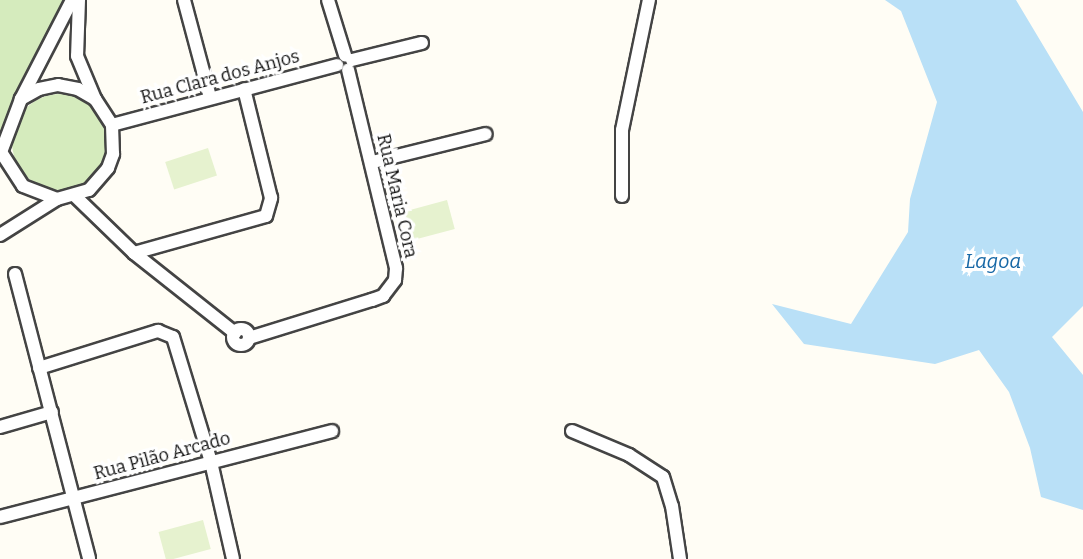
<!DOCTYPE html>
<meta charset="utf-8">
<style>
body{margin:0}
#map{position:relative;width:1083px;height:559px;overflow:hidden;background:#fffdf5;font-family:Bitter,serif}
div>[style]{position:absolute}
.green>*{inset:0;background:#d5ebbd}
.round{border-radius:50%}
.pitch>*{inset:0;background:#e6f2cf;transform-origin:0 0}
.water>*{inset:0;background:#b9e0f7}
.roads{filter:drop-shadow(2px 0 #444) drop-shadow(-2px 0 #444) drop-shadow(0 2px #444) drop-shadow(0 -2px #444)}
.minor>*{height:12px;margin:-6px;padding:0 6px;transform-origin:6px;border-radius:6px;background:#fff}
.minor>.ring{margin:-6px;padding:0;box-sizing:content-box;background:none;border:12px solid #fff;border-radius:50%}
span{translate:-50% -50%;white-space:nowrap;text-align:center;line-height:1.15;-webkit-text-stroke:6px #fff;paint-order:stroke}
.street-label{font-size:18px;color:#111}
.water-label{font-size:20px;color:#1768a6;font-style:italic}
</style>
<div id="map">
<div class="green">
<i style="clip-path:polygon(0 0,68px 0,0 134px)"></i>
<i class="round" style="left:12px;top:94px;width:96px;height:96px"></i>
</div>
<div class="pitch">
<i style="left:208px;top:148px;width:29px;height:45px;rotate:72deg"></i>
<i style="left:447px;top:200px;width:30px;height:45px;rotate:75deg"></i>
<i style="left:203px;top:520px;width:30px;height:46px;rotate:75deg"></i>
</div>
<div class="water">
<i style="clip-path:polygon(885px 0,1016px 0,1083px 112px,1083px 306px,1052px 337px,1083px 375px,1083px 510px,1041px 497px,1030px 448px,1009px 392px,979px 350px,935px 364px,804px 344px,772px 304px,851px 324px,908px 232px,910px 199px,937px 102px,901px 11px)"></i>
</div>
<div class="roads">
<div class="minor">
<i style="left:79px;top:0;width:56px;rotate:92deg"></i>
<i style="left:77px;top:56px;width:47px;rotate:67.3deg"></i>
<i style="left:184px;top:0;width:100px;rotate:75deg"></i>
<i style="left:328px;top:0;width:58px;rotate:72.8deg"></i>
<i style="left:352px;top:60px;width:72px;rotate:-13.7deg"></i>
<i style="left:112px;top:125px;width:233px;rotate:-14.9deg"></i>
<i style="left:1px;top:152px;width:40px;rotate:57.1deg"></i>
<i style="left:23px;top:186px;width:36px;rotate:21deg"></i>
<i style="left:57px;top:199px;width:33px;rotate:-16deg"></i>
<i style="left:89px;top:190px;width:29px;rotate:-49deg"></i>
<i style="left:108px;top:168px;width:15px;rotate:-70deg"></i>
<i style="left:113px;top:154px;width:29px;rotate:-92deg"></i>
<i style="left:112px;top:125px;width:31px;rotate:-123deg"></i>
<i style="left:95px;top:99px;width:20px;rotate:-150deg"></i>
<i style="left:78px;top:89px;width:20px;rotate:-169deg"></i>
<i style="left:58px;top:85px;width:19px;rotate:168deg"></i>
<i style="left:39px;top:89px;width:21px;rotate:151deg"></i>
<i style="left:0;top:155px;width:60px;rotate:-69.4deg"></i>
<i style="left:21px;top:99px;width:111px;rotate:-62.7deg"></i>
<i style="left:373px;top:162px;width:116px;rotate:-13.9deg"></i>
<i style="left:75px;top:196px;width:82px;rotate:44deg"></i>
<i style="left:134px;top:253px;width:129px;rotate:38.4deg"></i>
<i style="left:622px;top:196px;width:66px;rotate:-90deg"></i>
<i style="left:622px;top:130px;width:133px;rotate:-78.3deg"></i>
<i style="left:0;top:235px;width:67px;rotate:-32.3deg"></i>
<i style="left:134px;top:253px;width:137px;rotate:-15.7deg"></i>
<i style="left:266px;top:216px;width:19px;rotate:-74deg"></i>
<i style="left:271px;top:198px;width:112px;rotate:-103.9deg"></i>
<i style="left:15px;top:274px;width:294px;rotate:75.4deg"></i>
<i class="ring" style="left:233px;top:329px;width:4px;height:4px"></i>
<i style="left:249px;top:338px;width:129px;rotate:-17.2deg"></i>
<i style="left:372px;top:300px;width:12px;rotate:-20deg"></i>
<i style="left:383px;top:296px;width:20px;rotate:-53deg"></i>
<i style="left:395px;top:280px;width:12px;rotate:-85deg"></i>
<i style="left:396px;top:268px;width:204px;rotate:-103.6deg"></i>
<i style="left:39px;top:368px;width:125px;rotate:-17.3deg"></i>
<i style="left:158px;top:331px;width:16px;rotate:22deg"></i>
<i style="left:173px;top:337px;width:131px;rotate:73.1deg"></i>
<i style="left:211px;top:462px;width:99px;rotate:77.2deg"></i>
<i style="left:0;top:427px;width:54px;rotate:-16.1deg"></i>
<i style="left:572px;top:431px;width:62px;rotate:22.8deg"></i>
<i style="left:629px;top:455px;width:40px;rotate:32.9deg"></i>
<i style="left:663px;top:477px;width:30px;rotate:73deg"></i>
<i style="left:672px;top:506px;width:54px;rotate:81.4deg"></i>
<i style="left:0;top:517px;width:343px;rotate:-14.5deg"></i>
</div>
</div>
<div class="street-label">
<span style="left:220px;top:77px;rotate:-15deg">Rua Clara dos Anjos</span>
<span style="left:397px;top:196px;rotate:77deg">Rua Maria Cora</span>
<span style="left:162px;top:456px;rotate:-15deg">Rua Pilão Arcado</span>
</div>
<div class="water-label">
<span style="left:993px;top:261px">Lagoa</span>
</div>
</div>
